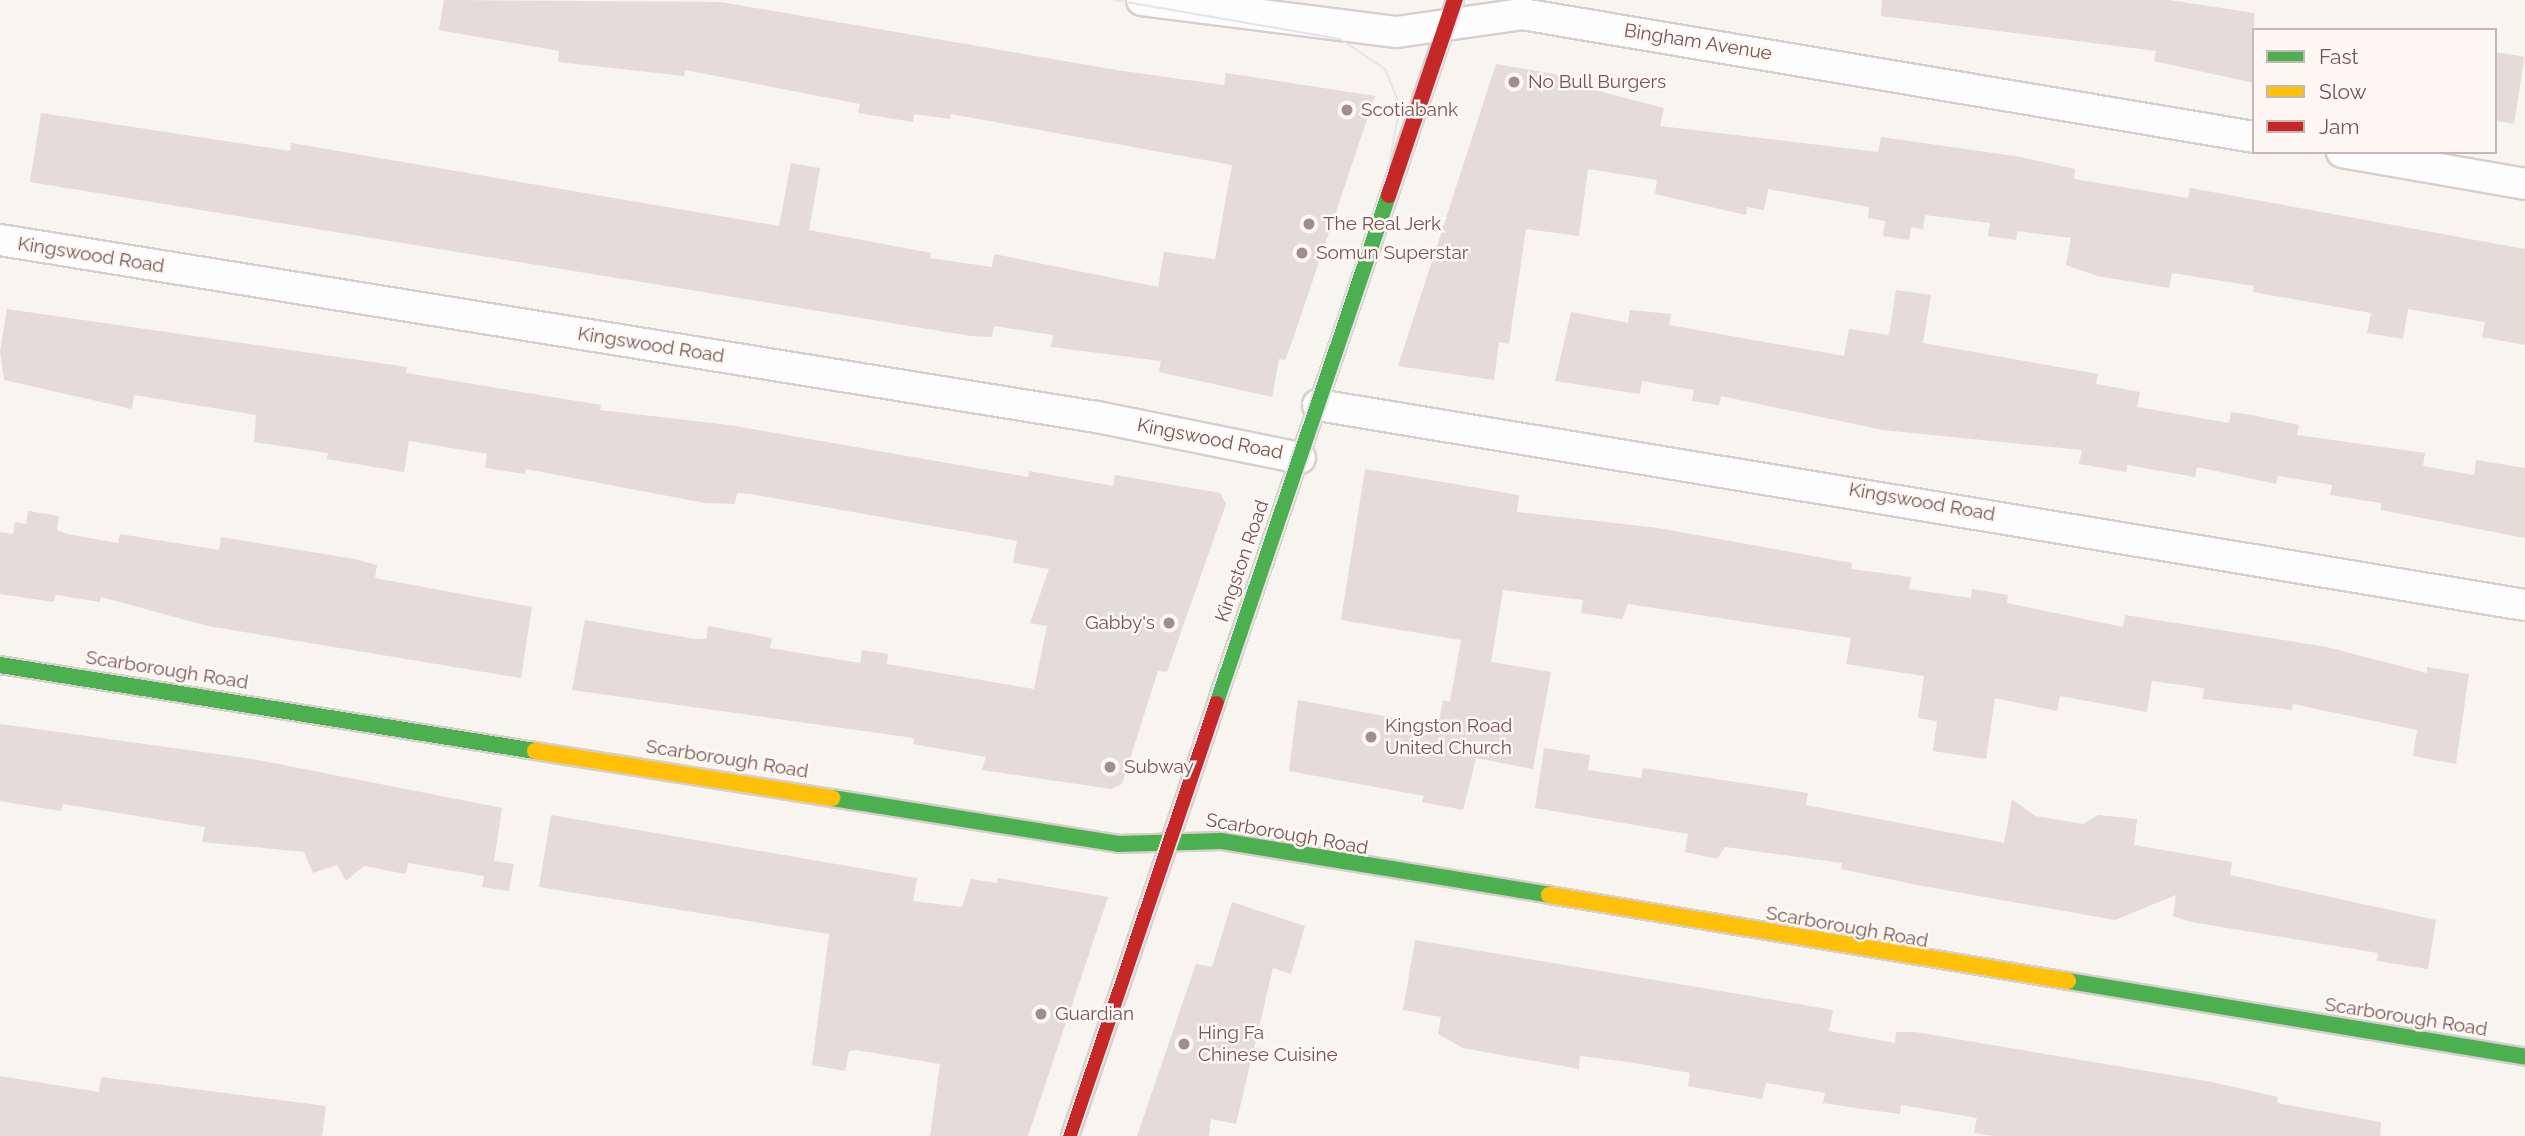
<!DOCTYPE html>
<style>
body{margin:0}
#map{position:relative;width:2525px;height:1136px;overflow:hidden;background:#f8f4f0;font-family:Raleway,sans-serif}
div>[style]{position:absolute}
.building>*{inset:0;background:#e5dbd7;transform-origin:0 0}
.roads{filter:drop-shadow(2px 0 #d7cfcc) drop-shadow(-2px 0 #d7cfcc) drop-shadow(0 2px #d7cfcc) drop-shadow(0 -2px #d7cfcc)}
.street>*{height:30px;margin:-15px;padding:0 15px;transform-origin:15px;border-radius:15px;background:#fefdfd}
.fast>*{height:16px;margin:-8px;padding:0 8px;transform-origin:8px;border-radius:8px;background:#4caf50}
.slow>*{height:16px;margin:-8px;padding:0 8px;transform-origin:8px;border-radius:8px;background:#ffc107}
.jam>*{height:16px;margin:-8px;padding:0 8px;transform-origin:8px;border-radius:8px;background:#c62828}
.tram>*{height:2px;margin:-1px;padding:0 1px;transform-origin:1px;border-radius:1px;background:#e5e4e6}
.dots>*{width:19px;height:19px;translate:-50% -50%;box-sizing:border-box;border:4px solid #fef7f3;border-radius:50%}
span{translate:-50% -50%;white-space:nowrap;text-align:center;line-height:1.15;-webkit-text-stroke:5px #fef7f3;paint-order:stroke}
.street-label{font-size:19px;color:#755651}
.poi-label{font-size:19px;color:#755651}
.left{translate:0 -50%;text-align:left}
.right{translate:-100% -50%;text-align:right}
.legend{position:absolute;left:2252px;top:28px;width:245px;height:126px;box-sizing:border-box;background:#fef7f3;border:2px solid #c7b7b2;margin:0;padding:9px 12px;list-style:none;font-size:21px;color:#755651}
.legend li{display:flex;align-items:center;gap:14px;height:35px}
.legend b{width:35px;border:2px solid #c7b7b2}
</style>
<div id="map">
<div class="building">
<i style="clip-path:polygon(444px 0,721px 2px,1123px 71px,1224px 85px,1226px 73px,1375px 96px,1293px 339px,1285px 360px,1279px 359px,1272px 397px,1159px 372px,1161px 361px,1051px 347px,1053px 335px,994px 326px,992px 337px,971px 336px,30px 182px,41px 113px,290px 151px,291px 143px,779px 226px,791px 163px,820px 168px,809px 230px,931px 253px,930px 258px,992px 267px,994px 254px,1158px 287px,1164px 252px,1215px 259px,1232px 165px,951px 114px,950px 119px,914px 114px,913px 122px,858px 113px,860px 104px,685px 70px,684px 76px,558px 62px,559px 51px,439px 30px)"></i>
<i style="clip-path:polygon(1882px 0,2169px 0,2254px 13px,2254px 83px,2154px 61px,2156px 51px,1881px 16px)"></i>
<i style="left:2495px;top:52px;width:30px;height:68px;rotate:9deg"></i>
<i style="clip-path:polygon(1496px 64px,1565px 76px,1564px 82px,1664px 108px,1660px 126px,1878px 152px,1881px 137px,2021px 157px,2075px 169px,2074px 179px,2188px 198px,2190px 188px,2525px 249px,2525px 345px,2482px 337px,2485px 322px,2408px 309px,2403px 339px,2367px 333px,2371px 313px,2253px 292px,2254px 286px,2172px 273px,2169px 288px,2097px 276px,2066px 265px,2071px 238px,2017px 231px,2016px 240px,1988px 236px,1990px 223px,1925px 215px,1923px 229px,1911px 227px,1909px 240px,1883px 236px,1885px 221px,1868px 218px,1869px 207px,1768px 189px,1764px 210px,1747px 207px,1746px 215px,1655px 194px,1657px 180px,1588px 169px,1579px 236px,1526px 229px,1509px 344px,1499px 342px,1494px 380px,1398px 366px)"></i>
<i style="clip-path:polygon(1896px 290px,1931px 295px,1923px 343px,2098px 374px,2096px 384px,2140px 392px,2137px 407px,2229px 423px,2231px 412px,2252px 415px,2299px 425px,2297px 435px,2425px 453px,2423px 466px,2474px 475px,2476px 460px,2525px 468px,2525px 538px,2381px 510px,2381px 503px,2330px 495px,2332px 485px,2278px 476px,2276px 484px,2197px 467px,2195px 477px,2127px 465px,2126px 472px,2079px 464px,2082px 450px,1883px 430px,1721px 396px,1719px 405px,1692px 401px,1694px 390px,1642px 381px,1640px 394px,1555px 381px,1571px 312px,1628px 323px,1630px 310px,1671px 314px,1669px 325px,1844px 356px,1849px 329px,1889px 335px)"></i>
<i style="clip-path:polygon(7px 309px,407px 367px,406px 373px,601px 405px,600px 410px,729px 425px,1028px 477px,1029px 471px,1113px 486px,1115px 475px,1220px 493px,1226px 504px,1167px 672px,1158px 671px,1122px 784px,1111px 789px,982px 770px,986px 757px,913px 744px,914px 738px,572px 690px,585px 620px,695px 639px,706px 639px,708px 626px,772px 638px,770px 648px,860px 663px,862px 650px,888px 654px,887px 664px,1034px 689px,1047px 626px,1030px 623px,1049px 569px,1013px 563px,1017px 541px,751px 494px,737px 493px,735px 504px,705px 503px,526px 469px,525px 474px,485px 468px,487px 454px,409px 441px,404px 472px,327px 459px,328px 453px,254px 442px,256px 415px,134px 395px,132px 409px,4px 380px,0 351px)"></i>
<i style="clip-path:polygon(1365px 469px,1519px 495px,1517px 512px,1658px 528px,1852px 563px,1851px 569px,1911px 577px,1909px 589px,1971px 598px,1972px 589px,2008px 595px,2007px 603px,2123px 627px,2125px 615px,2327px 647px,2427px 673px,2427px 667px,2469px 674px,2456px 764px,2413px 756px,2417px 730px,2293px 704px,2292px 710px,2203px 699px,2204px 688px,2152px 681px,2147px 712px,2060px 696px,2057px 711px,1995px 698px,1986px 759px,1933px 751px,1937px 721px,1918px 718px,1924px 676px,1846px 664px,1851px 638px,1628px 604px,1622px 619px,1581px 613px,1583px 600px,1503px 590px,1491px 662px,1551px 672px,1533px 769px,1476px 758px,1463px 810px,1422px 802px,1424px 796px,1289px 771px,1298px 700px,1438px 726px,1443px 700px,1450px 702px,1461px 640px,1341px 620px)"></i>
<i style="clip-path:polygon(28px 511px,59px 516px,57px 530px,67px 534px,118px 543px,120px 534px,219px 550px,221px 537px,354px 559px,377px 565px,375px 578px,532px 607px,521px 678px,208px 626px,101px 597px,100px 602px,56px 595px,54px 602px,0 594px,0 532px,13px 534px,15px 522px,26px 524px)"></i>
<i style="clip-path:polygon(0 724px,253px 759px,502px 808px,494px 861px,514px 864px,509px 891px,482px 887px,484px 876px,408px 863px,406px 874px,364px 866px,346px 881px,337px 865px,313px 873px,304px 852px,202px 842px,205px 827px,63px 804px,61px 811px,0 801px)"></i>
<i style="clip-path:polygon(1544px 748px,1590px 755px,1588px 770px,1641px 778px,1643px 768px,1808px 793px,1806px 805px,2004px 843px,2012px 799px,2035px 816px,2083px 824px,2098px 815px,2137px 819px,2134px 845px,2232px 862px,2230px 875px,2436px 920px,2428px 969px,2377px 961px,2378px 953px,2191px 922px,2173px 916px,2176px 895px,2115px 920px,1917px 885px,1841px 869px,1842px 863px,1725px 847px,1717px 859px,1685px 852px,1688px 834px,1535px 808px)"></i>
<i style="clip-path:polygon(551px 815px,917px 878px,913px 901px,962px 907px,971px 879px,997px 883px,998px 878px,1108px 897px,1028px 1136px,930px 1136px,940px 1064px,856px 1050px,849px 1051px,845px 1071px,812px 1065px,829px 934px,539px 887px)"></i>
<i style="clip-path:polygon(1232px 902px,1305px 926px,1291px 974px,1273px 968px,1236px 1124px,1211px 1119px,1209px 1136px,1137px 1136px,1196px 964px,1212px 967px)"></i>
<i style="clip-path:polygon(1415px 940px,1833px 1010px,1829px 1031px,1895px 1043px,1896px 1032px,1915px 1032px,2212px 1082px,2278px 1097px,2277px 1103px,2381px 1122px,2380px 1136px,1994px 1136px,1974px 1133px,1977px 1118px,1901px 1105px,1900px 1114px,1855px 1108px,1823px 1103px,1825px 1093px,1766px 1083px,1762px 1099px,1688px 1086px,1690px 1073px,1629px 1062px,1580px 1056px,1579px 1069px,1463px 1048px,1438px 1034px,1441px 1017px,1403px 1010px)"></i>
<i style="clip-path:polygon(0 1076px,99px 1092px,101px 1077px,326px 1106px,322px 1136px,0 1136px)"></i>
</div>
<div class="roads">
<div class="street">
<i style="left:1142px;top:0;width:257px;rotate:7.2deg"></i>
<i style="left:1397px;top:32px;width:126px;rotate:-8.2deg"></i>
<i style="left:1522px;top:14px;width:742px;rotate:9.54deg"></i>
<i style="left:2342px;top:152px;width:186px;rotate:9.9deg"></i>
<i style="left:0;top:240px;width:1111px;rotate:9.17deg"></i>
<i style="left:1097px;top:417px;width:207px;rotate:11.4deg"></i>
<i style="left:1318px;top:405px;width:1223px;rotate:9.41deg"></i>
</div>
<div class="fast">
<i style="left:0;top:665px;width:542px;rotate:9.13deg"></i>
<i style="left:1216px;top:704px;width:538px;rotate:-71.23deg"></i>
<i style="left:832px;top:798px;width:290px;rotate:9.1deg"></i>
<i style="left:1118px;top:844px;width:103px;rotate:-1.7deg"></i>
<i style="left:1221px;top:841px;width:332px;rotate:9.3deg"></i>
<i style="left:2068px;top:981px;width:463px;rotate:9.4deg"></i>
</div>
<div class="slow">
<i style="left:535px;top:751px;width:301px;rotate:9deg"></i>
<i style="left:1549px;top:895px;width:526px;rotate:9.41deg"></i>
</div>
<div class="jam">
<i style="left:1389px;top:195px;width:206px;rotate:-71.3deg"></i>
<i style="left:1070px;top:1136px;width:456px;rotate:-71.3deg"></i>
</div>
</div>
<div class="tram">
<i style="left:1062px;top:1136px;width:1020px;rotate:-71.35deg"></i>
<i style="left:1388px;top:170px;width:65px;rotate:-79.4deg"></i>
<i style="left:1400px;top:106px;width:40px;rotate:-112deg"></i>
<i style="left:1385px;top:69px;width:54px;rotate:-146.3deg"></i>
<i style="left:1340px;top:39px;width:229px;rotate:-170.2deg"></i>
<i style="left:1078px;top:1136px;width:1200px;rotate:-71.23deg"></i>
</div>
<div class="dots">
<i style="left:1514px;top:82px;background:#a38d89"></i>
<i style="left:1347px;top:110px;background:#a38d89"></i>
<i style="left:1309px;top:224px;background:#a38d89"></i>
<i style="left:1302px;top:253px;background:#a38d89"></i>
<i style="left:1169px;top:623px;background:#a38d89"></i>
<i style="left:1371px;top:737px;background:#a38d89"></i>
<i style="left:1110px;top:767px;background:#a38d89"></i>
<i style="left:1041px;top:1014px;background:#a38d89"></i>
<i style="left:1184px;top:1044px;background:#a38d89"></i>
</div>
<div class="street-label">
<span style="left:1698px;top:42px;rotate:9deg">Bingham Avenue</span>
<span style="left:91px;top:255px;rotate:9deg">Kingswood Road</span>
<span style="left:651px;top:345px;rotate:9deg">Kingswood Road</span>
<span style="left:1210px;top:439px;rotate:11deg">Kingswood Road</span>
<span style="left:1922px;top:502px;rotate:10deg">Kingswood Road</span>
<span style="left:1242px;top:561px;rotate:-71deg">Kingston Road</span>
<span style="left:167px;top:670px;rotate:9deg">Scarborough Road</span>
<span style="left:727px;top:759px;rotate:9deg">Scarborough Road</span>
<span style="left:1287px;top:834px;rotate:10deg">Scarborough Road</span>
<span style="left:1847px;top:927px;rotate:10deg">Scarborough Road</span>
<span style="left:2406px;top:1017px;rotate:9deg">Scarborough Road</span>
</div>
<div class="poi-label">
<span class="left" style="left:1528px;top:82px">No Bull Burgers</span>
<span class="left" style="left:1361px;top:110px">Scotiabank</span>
<span class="left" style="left:1323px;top:224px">The Real Jerk</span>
<span class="left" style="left:1316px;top:253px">Somun Superstar</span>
<span class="right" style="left:1155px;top:623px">Gabby's</span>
<span class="left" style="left:1385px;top:737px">Kingston Road<br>United Church</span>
<span class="left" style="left:1124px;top:767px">Subway</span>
<span class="left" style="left:1055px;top:1014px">Guardian</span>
<span class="left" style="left:1198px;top:1044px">Hing Fa<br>Chinese Cuisine</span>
</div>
<ul class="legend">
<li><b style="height:9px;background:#4caf50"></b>Fast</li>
<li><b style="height:9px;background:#ffc107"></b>Slow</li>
<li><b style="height:9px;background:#c62828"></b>Jam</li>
</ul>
</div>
